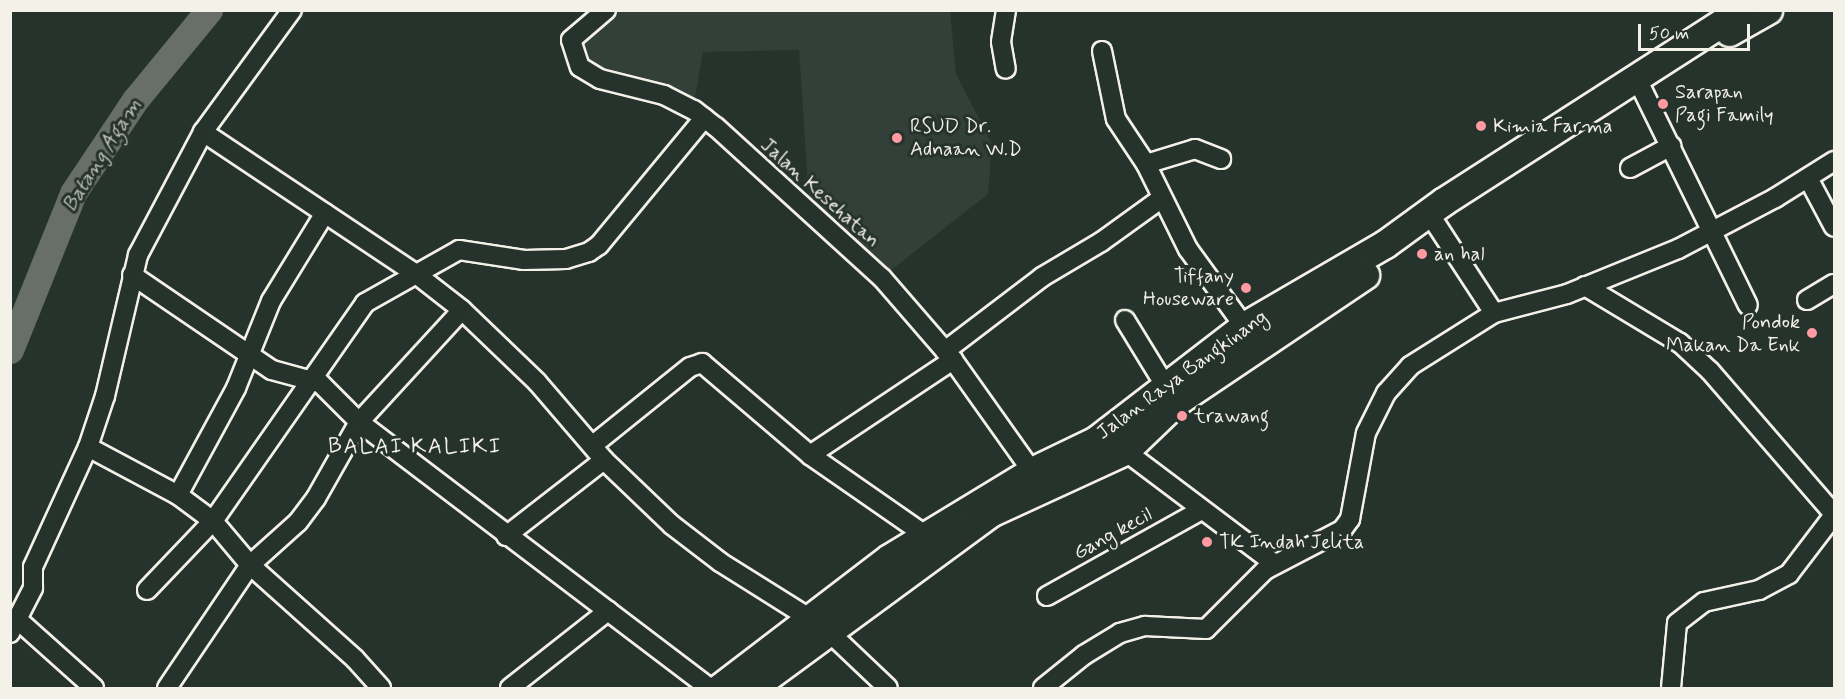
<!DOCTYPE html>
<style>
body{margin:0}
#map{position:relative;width:1845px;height:699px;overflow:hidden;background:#26332d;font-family:Mynerve,sans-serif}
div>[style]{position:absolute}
.built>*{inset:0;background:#333f39}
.river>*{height:27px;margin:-13.5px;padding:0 13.5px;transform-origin:13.5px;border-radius:13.5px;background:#676f68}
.roads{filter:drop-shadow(2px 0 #f4f1e8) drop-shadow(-2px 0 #f4f1e8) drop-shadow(0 2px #f4f1e8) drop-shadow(0 -2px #f4f1e8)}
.minor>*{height:18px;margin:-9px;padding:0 9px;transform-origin:9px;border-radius:9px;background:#26332d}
.highway>*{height:27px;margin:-13.5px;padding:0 13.5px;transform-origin:13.5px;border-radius:13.5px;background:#26332d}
.dots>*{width:16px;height:16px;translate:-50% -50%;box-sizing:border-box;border:3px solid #26332d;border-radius:50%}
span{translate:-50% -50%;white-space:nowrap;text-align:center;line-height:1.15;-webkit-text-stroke:6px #26332d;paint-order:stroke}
.poi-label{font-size:20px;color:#f4f1e8}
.left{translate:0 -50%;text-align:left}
.right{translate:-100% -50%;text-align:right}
.street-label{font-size:20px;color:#f4f1e8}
.water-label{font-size:21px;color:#bcbdb5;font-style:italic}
.quarter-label{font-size:22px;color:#f4f1e8;letter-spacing:1.5px}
.frame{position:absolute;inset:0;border:12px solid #f4f1e8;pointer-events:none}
.scale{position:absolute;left:1638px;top:24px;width:112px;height:27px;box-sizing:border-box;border:3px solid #f4f1e8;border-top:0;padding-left:8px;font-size:18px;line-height:21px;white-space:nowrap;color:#f4f1e8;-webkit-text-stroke:4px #26332d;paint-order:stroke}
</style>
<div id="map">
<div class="built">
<i style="clip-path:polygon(613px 11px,950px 11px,956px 74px,992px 144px,988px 194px,886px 274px,809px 200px,799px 50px,703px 52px,694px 104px,681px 93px,600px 73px,580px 56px,582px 37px)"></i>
</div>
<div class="river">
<i style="left:10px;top:350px;width:169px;rotate:-68.1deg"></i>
<i style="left:73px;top:193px;width:112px;rotate:-56.3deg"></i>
<i style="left:135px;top:100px;width:117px;rotate:-50.6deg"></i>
</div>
<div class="roads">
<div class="minor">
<i style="left:606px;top:10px;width:46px;rotate:139.4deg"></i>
<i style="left:571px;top:40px;width:28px;rotate:72deg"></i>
<i style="left:580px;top:67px;width:23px;rotate:31deg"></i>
<i style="left:600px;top:79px;width:66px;rotate:14deg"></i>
<i style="left:664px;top:95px;width:34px;rotate:27deg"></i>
<i style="left:694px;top:110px;width:28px;rotate:38deg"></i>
<i style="left:716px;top:127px;width:224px;rotate:42.3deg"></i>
<i style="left:882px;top:278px;width:108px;rotate:49.1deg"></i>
<i style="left:953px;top:360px;width:136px;rotate:54.6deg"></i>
<i style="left:1006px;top:10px;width:32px;rotate:99deg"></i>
<i style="left:1001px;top:42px;width:27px;rotate:80deg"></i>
<i style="left:1102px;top:51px;width:69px;rotate:78.4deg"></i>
<i style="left:1116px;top:119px;width:54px;rotate:56.3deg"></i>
<i style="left:1146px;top:164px;width:95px;rotate:63.7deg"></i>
<i style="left:1188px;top:249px;width:95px;rotate:54deg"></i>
<i style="left:1640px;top:85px;width:245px;rotate:63.9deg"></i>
<i style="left:203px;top:132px;width:256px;rotate:33.7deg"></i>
<i style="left:416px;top:274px;width:58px;rotate:38deg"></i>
<i style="left:462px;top:310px;width:104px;rotate:43.8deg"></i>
<i style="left:537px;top:382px;width:103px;rotate:49.3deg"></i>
<i style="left:604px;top:460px;width:94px;rotate:43.7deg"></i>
<i style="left:672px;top:525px;width:61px;rotate:37.6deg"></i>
<i style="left:720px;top:562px;width:107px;rotate:32.1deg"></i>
<i style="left:1146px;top:164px;width:51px;rotate:-17deg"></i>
<i style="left:1195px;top:149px;width:28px;rotate:21deg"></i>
<i style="left:1630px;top:168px;width:47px;rotate:-28.2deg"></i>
<i style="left:1808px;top:178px;width:55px;rotate:62deg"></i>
<i style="left:1436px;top:224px;width:106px;rotate:56.9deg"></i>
<i style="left:132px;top:275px;width:169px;rotate:34.2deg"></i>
<i style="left:272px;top:370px;width:50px;rotate:15.2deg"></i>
<i style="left:320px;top:383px;width:55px;rotate:45deg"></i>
<i style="left:359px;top:422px;width:440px;rotate:37.2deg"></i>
<i style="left:1585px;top:286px;width:111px;rotate:31deg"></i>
<i style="left:1680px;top:343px;width:41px;rotate:43deg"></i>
<i style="left:1710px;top:371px;width:189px;rotate:49.1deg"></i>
<i style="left:1807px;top:300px;width:31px;rotate:-31deg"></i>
<i style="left:1125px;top:320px;width:88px;rotate:58.5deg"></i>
<i style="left:945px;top:351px;width:122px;rotate:-37.3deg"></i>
<i style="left:1042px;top:277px;width:69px;rotate:-30.7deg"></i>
<i style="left:1101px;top:242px;width:75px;rotate:-35.8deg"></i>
<i style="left:593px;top:445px;width:124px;rotate:-38.8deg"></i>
<i style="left:690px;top:367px;width:13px;rotate:-18deg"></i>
<i style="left:702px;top:363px;width:142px;rotate:40.4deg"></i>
<i style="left:810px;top:455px;width:140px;rotate:34.8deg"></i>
<i style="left:88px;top:447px;width:102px;rotate:28.1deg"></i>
<i style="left:178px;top:495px;width:44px;rotate:36.6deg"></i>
<i style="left:213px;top:521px;width:57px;rotate:49.9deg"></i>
<i style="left:250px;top:565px;width:141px;rotate:41.8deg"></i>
<i style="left:355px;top:659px;width:39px;rotate:48deg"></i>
<i style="left:1125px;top:451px;width:188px;rotate:37deg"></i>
<i style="left:810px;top:455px;width:172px;rotate:-33.6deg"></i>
<i style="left:178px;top:495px;width:122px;rotate:-61.5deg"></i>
<i style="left:236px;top:388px;width:94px;rotate:-68.1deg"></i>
<i style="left:271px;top:301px;width:103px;rotate:-58.5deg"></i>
<i style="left:506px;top:536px;width:124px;rotate:-37.8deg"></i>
<i style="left:147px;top:590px;width:95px;rotate:-46.3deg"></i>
<i style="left:213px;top:521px;width:266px;rotate:-55.1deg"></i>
<i style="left:365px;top:303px;width:108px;rotate:-29.4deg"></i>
<i style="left:459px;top:250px;width:66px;rotate:8.7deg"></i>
<i style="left:524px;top:260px;width:42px;rotate:-1.4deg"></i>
<i style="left:566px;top:259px;width:24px;rotate:-17deg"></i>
<i style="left:589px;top:252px;width:12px;rotate:-35deg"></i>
<i style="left:599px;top:245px;width:165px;rotate:-50.4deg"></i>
<i style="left:1047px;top:596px;width:175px;rotate:-29.1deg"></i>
<i style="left:18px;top:620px;width:102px;rotate:41.8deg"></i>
<i style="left:829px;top:632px;width:81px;rotate:43.5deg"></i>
<i style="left:10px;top:633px;width:51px;rotate:-62.9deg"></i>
<i style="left:33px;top:588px;width:21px;rotate:-90deg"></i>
<i style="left:33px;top:567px;width:132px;rotate:-65.4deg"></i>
<i style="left:88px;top:447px;width:54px;rotate:-71.6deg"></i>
<i style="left:105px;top:396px;width:145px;rotate:-76.8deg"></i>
<i style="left:138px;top:255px;width:139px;rotate:-62.1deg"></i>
<i style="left:203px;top:132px;width:151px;rotate:-53.9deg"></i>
<i style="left:167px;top:688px;width:148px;rotate:-56deg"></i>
<i style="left:250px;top:565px;width:64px;rotate:-41.9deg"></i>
<i style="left:298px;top:522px;width:30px;rotate:-53deg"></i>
<i style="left:316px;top:498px;width:87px;rotate:-60.5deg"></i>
<i style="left:359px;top:422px;width:152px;rotate:-47.4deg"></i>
<i style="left:510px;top:688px;width:125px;rotate:-38.2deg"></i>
<i style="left:1043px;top:688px;width:53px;rotate:-38.8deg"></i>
<i style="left:1084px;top:655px;width:42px;rotate:-31.4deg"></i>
<i style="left:1120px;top:633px;width:26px;rotate:-16deg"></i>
<i style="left:1145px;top:626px;width:61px;rotate:2.8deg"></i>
<i style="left:1206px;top:629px;width:83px;rotate:-45deg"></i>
<i style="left:1265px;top:570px;width:87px;rotate:-27.5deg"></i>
<i style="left:1342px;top:530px;width:14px;rotate:-54deg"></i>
<i style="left:1350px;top:519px;width:87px;rotate:-79.5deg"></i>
<i style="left:1366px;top:433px;width:45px;rotate:-63.4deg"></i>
<i style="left:1386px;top:393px;width:36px;rotate:-48deg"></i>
<i style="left:1410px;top:366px;width:99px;rotate:-32.2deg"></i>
<i style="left:1494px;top:313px;width:75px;rotate:-14.6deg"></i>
<i style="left:1567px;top:294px;width:120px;rotate:-22.1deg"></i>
<i style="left:1678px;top:249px;width:110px;rotate:-27.7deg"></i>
<i style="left:1775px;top:198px;width:70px;rotate:-32.1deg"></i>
<i style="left:1671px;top:688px;width:65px;rotate:-84.7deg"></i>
<i style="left:1677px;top:623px;width:34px;rotate:-38deg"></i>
<i style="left:1704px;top:602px;width:56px;rotate:-12.3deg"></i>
<i style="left:1759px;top:590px;width:34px;rotate:-28deg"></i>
<i style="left:1789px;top:574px;width:74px;rotate:-52.7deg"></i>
</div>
<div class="highway">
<i style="left:1729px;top:32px;width:45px;rotate:-29.4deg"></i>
<i style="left:719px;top:688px;width:214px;rotate:-37.4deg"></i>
<i style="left:889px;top:558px;width:167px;rotate:-31.3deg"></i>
<i style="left:1032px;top:471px;width:71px;rotate:-25.8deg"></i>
<i style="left:1096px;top:440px;width:187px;rotate:-37.6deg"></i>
<i style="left:1244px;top:326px;width:163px;rotate:-30.2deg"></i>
<i style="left:1385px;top:244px;width:73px;rotate:-36.1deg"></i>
<i style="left:1444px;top:201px;width:354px;rotate:-32.7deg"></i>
<i style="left:752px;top:688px;width:295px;rotate:-36.3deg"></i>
<i style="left:990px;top:513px;width:149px;rotate:-24.7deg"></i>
<i style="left:1125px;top:451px;width:71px;rotate:-43.9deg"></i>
<i style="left:1176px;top:402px;width:228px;rotate:-33.9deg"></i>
</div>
</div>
<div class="dots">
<i style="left:1663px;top:104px;background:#ff9aa2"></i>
<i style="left:1481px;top:126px;background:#ff9aa2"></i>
<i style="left:897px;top:138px;background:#ff9aa2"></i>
<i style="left:1422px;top:254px;background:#ff9aa2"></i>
<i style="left:1246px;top:288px;background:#ff9aa2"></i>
<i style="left:1812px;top:333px;background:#ff9aa2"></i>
<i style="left:1182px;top:416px;background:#ff9aa2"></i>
<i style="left:1207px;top:542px;background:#ff9aa2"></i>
</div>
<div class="poi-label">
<span class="left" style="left:1675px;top:104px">Sarapan<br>Pagi Family</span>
<span class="left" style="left:910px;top:138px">RSUD Dr.<br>Adnaan W.D</span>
<span class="left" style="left:1493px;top:126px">Kimia Farma</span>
<span class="left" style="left:1434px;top:254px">an hal</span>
<span class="right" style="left:1234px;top:288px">Tiffany<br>Houseware</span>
<span class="right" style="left:1800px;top:334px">Pondok<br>Makan Da Enk</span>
<span class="left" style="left:1194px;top:416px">trawang</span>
<span class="left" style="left:1219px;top:542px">TK Indah Jelita</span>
</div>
<div class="street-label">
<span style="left:820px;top:193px;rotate:42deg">Jalan Kesehatan</span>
<span style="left:1182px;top:375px;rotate:-36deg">Jalan Raya Bangkinang</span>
<span style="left:1113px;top:534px;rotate:-29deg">Gang kecil</span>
</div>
<div class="water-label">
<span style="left:102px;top:155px;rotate:-58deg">Batang Agam</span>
</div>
<div class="quarter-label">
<span style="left:415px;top:448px">BALAI KALIKI</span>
</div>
<div class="frame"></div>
<div class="scale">50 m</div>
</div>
